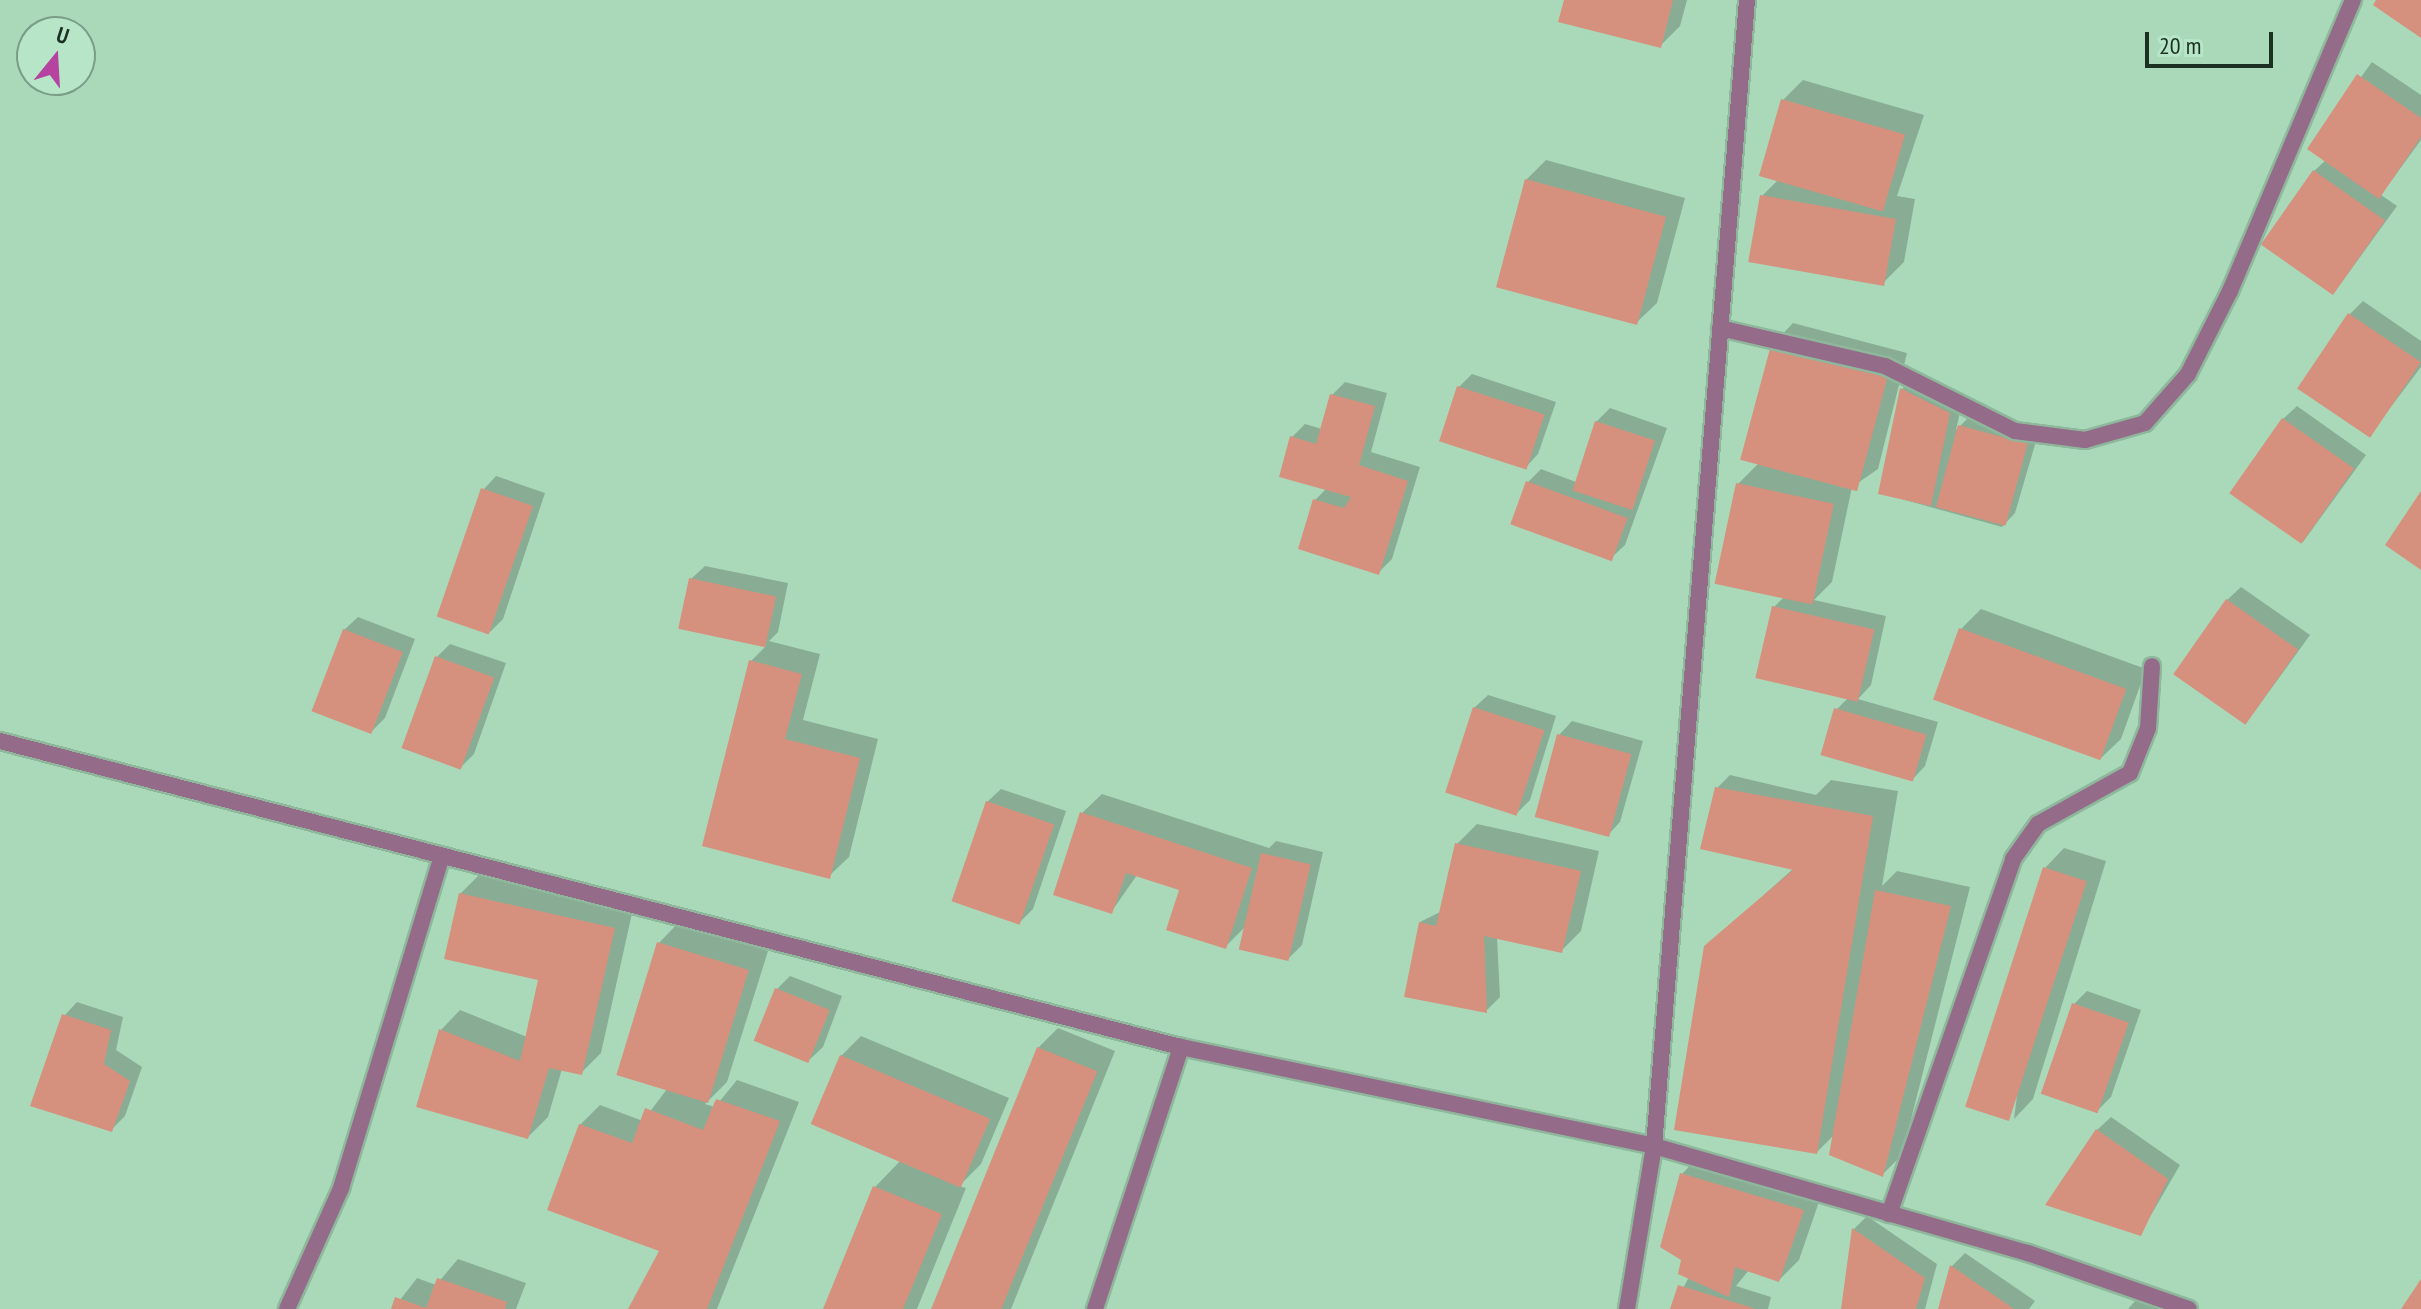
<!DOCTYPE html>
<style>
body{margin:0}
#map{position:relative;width:2421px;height:1309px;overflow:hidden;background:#aad9ba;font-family:"PT Sans Narrow",sans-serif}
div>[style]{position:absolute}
.shadow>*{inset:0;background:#0003}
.building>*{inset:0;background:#d6917e;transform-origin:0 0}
.roads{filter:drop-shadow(2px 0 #8eb79c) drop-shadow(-2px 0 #8eb79c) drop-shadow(0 2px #8eb79c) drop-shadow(0 -2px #8eb79c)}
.lane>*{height:16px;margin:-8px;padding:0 8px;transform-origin:8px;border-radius:8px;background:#946b89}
.street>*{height:16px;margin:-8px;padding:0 8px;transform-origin:8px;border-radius:8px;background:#946b89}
span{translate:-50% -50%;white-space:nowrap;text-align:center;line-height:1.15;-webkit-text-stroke:6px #b6e6c7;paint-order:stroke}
.north{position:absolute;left:16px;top:16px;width:80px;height:80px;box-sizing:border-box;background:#b6e6c7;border:2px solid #799d86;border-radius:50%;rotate:18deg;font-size:22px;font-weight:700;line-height:32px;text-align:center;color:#1d3024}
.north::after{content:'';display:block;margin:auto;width:28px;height:36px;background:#b5439f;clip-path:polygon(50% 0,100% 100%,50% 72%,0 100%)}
.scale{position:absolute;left:2145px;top:32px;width:128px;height:36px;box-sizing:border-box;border:4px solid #1d3024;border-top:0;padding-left:10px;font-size:24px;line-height:28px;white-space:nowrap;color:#1d3024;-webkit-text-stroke:6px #b6e6c7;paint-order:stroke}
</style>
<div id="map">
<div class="shadow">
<i style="clip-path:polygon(1566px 0,1687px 0,1680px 26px,1660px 46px)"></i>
<i style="clip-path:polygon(2372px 62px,2421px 95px,2421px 140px,2381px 195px,2397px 206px,2334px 293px,2314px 171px,2326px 160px,2309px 148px)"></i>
<i style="clip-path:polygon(1803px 80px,1924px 115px,1897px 196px,1915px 199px,1904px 262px,1884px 282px,1762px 196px,1778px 180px,1783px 100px)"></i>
<i style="clip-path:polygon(1546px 160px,1685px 198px,1657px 303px,1637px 322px,1526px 180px)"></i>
<i style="clip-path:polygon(2363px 301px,2421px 341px,2421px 367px,2369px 436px,2350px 314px)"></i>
<i style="clip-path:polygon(1793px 323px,1907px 353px,1878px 469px,1852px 487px,1832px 582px,1814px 600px,1886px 616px,1871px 685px,1858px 699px,1938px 722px,1925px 766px,1912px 780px,1836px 710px,1849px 697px,1774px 607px,1785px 596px,1738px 484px,1759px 463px,1774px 343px)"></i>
<i style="clip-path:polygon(1472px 374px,1556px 402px,1538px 454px,1525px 468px,1459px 387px)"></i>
<i style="clip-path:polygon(1915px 376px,1963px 399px,1956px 430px,1973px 413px,2039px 431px,2015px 513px,2002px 527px,1880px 493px,1902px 389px)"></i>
<i style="clip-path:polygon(1345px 382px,1387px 393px,1371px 452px,1420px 467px,1392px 559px,1379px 572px,1315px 500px,1327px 488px,1292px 437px,1305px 424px,1322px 429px,1332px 395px)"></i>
<i style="clip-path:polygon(2297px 406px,2366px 455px,2303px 542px,2283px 419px)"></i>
<i style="clip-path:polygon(1610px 408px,1667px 428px,1625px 545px,1611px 558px,1528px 482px,1541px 469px,1576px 482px,1596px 422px)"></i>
<i style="clip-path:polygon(496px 476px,545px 493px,503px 619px,490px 632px,483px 490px)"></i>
<i style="clip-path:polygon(705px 566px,788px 583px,778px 632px,769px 641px,820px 654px,803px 720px,878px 739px,849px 857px,829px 876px,751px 661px,766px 646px,681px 628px,691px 579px)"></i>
<i style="clip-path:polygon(2241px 587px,2310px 635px,2247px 722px,2227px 600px)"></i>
<i style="clip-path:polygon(1981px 609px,2146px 669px,2121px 739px,2101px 758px,1961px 629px)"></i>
<i style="clip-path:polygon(358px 617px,415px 639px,385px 718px,372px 731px,344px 630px)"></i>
<i style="clip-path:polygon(450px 644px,506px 663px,474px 754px,461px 767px,437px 657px)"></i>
<i style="clip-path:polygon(1488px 695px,1556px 716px,1530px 800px,1517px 813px,1474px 708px)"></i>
<i style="clip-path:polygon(1572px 721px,1643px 741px,1620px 822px,1607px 836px,1559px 735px)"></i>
<i style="clip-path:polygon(1730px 775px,1816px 795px,1831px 780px,1898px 791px,1882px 886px,1897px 871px,1970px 887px,1902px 1155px,1882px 1175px,1835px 1134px,1817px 1152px,1706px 947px,1794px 868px,1717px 788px)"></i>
<i style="clip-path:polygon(1001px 789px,1066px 811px,1033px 909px,1020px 922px,987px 802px)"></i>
<i style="clip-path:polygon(1102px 794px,1269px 848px,1276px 841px,1323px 852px,1302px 945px,1288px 959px,1247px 925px,1225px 947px,1182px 889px,1137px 875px,1112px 911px,1082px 813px)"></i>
<i style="clip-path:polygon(1477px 824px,1599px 851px,1581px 931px,1561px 951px,1497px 937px,1500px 997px,1487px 1010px,1420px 922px,1442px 911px,1457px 844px)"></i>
<i style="clip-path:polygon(2064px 848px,2106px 861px,2033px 1099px,2014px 1119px,2045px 868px)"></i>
<i style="clip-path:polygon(480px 874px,633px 909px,601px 1053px,581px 1073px,562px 1069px,548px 1117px,528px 1137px,441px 1030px,460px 1010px,527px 1037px,541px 978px,460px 894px)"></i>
<i style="clip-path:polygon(678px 923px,768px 951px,727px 1082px,705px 1104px,715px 1107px,737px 1080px,799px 1102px,717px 1309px,631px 1309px,662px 1250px,580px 1125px,600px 1105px,643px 1121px,667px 1089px,659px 943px)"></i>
<i style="clip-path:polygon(790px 976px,842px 996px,823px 1047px,809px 1060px,777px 989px)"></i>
<i style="clip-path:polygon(2087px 991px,2141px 1010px,2111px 1097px,2098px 1110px,2074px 1004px)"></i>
<i style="clip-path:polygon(77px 1002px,123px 1017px,116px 1050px,142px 1067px,125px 1116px,111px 1130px,64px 1016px)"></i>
<i style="clip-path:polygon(1058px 1028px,1115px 1051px,1011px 1309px,933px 1309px,1038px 1048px)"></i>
<i style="clip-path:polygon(861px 1036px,1009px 1098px,981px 1164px,959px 1186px,966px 1188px,917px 1309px,825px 1309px,875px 1187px,902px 1159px,841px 1056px)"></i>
<i style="clip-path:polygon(2111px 1117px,2180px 1165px,2140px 1234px,2097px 1130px)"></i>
<i style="clip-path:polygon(1701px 1154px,1823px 1190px,1799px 1260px,1779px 1280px,1749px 1270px,1736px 1286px,1771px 1297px,1768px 1309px,1672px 1309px,1689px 1277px,1682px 1174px)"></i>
<i style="clip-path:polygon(1867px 1216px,1937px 1264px,1925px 1309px,1843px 1309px,1854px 1229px)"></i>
<i style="clip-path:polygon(1965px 1253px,2035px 1301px,2029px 1309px,1940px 1309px,1952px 1266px)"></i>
<i style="clip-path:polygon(458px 1259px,526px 1283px,516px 1309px,393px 1309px,417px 1278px,436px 1285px)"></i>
<i style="clip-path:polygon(2144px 1291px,2171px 1309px,2128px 1309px)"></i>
</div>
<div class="building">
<i style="clip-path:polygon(1564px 0,1673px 0,1661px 48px,1558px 22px)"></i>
<i style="clip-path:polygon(2376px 0,2421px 0,2421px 38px,2373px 5px)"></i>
<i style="clip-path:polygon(2357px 74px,2421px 118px,2421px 137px,2379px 199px,2307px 149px)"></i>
<i style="left:1781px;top:99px;width:129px;height:80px;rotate:16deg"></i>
<i style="left:2313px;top:170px;width:88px;height:91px;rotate:35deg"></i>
<i style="left:1525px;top:179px;width:146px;height:112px;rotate:15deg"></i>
<i style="left:1760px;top:195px;width:138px;height:68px;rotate:10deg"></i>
<i style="left:2348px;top:313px;width:88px;height:91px;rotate:34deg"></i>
<i style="left:1772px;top:341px;width:121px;height:123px;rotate:15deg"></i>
<i style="left:1457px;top:386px;width:92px;height:58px;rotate:18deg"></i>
<i style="clip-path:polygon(1900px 388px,1950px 413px,1931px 506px,1878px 494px)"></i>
<i style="clip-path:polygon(1330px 394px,1375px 406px,1359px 465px,1408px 481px,1379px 575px,1298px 549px,1313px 499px,1344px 508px,1351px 497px,1279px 477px,1290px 436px,1316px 444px)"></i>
<i style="left:2282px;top:418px;width:88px;height:92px;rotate:35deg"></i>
<i style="left:1595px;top:421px;width:63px;height:73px;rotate:18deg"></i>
<i style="left:1958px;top:425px;width:72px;height:85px;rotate:15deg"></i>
<i style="left:1526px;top:481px;width:108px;height:46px;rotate:20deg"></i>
<i style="left:1736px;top:483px;width:100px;height:103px;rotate:12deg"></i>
<i style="left:481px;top:488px;width:55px;height:136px;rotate:19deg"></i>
<i style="clip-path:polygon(2421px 491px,2421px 570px,2385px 545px)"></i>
<i style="left:689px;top:578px;width:89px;height:52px;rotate:12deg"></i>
<i style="left:2226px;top:599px;width:88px;height:92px;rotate:35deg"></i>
<i style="left:1772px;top:606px;width:105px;height:74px;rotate:13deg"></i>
<i style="left:1959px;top:628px;width:178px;height:76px;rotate:20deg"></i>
<i style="left:343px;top:629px;width:64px;height:88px;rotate:21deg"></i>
<i style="left:435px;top:656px;width:63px;height:98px;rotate:20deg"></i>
<i style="clip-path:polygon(749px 660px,802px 674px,785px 739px,860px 758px,830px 879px,702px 846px)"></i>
<i style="left:1473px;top:707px;width:75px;height:90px;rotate:18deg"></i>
<i style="left:1834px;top:708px;width:96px;height:49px;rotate:16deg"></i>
<i style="left:1557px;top:734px;width:77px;height:86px;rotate:15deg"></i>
<i style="clip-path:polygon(1715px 787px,1873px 816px,1817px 1154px,1674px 1130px,1704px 946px,1793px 870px,1700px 849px)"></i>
<i style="left:986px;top:801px;width:72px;height:106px;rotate:19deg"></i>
<i style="clip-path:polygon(1080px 812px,1252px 868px,1226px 949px,1166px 930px,1179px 890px,1126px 873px,1112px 914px,1053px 895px)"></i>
<i style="clip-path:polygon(1455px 843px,1581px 871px,1562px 953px,1484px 936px,1487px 1013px,1404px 997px,1419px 922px,1436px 926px)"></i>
<i style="left:1261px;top:853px;width:51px;height:99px;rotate:13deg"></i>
<i style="left:2043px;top:867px;width:46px;height:252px;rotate:18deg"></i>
<i style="clip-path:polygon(1875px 890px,1951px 906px,1883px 1177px,1829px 1155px)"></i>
<i style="clip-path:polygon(459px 893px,615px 928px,582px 1075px,549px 1068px,528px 1139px,416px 1107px,439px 1029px,520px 1061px,538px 980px,444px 959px)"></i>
<i style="left:657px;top:942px;width:96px;height:139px;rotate:17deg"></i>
<i style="left:775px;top:988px;width:59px;height:57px;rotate:22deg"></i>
<i style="left:2072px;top:1003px;width:60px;height:96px;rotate:19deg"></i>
<i style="clip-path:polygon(62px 1014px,111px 1030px,104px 1064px,130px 1081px,112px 1132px,30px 1106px)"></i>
<i style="left:1037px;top:1047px;width:65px;height:283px;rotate:22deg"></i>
<i style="left:840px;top:1055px;width:163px;height:75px;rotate:23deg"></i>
<i style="clip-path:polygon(716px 1099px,780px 1121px,707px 1309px,628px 1309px,659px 1251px,547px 1210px,579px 1124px,632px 1143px,645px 1108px,703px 1130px)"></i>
<i style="clip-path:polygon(2096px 1129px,2168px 1179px,2141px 1236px,2045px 1205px)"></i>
<i style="clip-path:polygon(1680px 1173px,1804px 1210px,1779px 1282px,1735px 1267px,1729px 1297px,1678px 1274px,1681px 1260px,1660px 1247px)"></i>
<i style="clip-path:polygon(873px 1186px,942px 1214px,903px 1309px,823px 1309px)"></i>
<i style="clip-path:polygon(1852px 1228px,1925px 1278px,1916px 1309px,1841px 1309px)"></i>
<i style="clip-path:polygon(1950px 1265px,2014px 1309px,1938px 1309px)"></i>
<i style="clip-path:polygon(437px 1278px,507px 1302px,505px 1309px,391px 1309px,395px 1297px,426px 1308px)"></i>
<i style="clip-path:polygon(2421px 1279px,2421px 1309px,2401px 1309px)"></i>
<i style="clip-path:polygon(1678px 1285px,1753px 1308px,1753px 1309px,1670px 1309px)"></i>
</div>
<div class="roads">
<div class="lane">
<i style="left:1095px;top:1309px;width:276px;rotate:-71.8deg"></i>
</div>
<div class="street">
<i style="left:1720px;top:328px;width:169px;rotate:13deg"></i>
<i style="left:1885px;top:366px;width:145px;rotate:26.6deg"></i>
<i style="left:2015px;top:431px;width:71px;rotate:7.3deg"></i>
<i style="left:2085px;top:440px;width:62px;rotate:-15.8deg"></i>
<i style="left:2145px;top:423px;width:65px;rotate:-48.7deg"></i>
<i style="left:2188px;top:374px;width:93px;rotate:-63.2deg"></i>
<i style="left:2230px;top:291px;width:316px;rotate:-67.1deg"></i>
<i style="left:0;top:741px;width:1220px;rotate:14.53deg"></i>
<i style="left:1181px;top:1047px;width:483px;rotate:11.8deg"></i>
<i style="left:1654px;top:1146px;width:389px;rotate:16deg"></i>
<i style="left:2028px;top:1253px;width:170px;rotate:19.2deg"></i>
<i style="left:1889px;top:1214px;width:376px;rotate:-70.7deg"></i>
<i style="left:2013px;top:859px;width:43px;rotate:-54.5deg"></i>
<i style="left:2038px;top:824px;width:105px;rotate:-29deg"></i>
<i style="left:2130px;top:773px;width:48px;rotate:-68.2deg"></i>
<i style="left:2148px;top:728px;width:62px;rotate:-86.3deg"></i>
<i style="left:287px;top:1309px;width:133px;rotate:-65.9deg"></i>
<i style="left:341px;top:1188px;width:344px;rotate:-73.1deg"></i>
<i style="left:1627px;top:1309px;width:165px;rotate:-80.6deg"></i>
<i style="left:1654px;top:1146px;width:1150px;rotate:-85.36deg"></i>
</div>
</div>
<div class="north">U</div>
<div class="scale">20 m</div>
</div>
